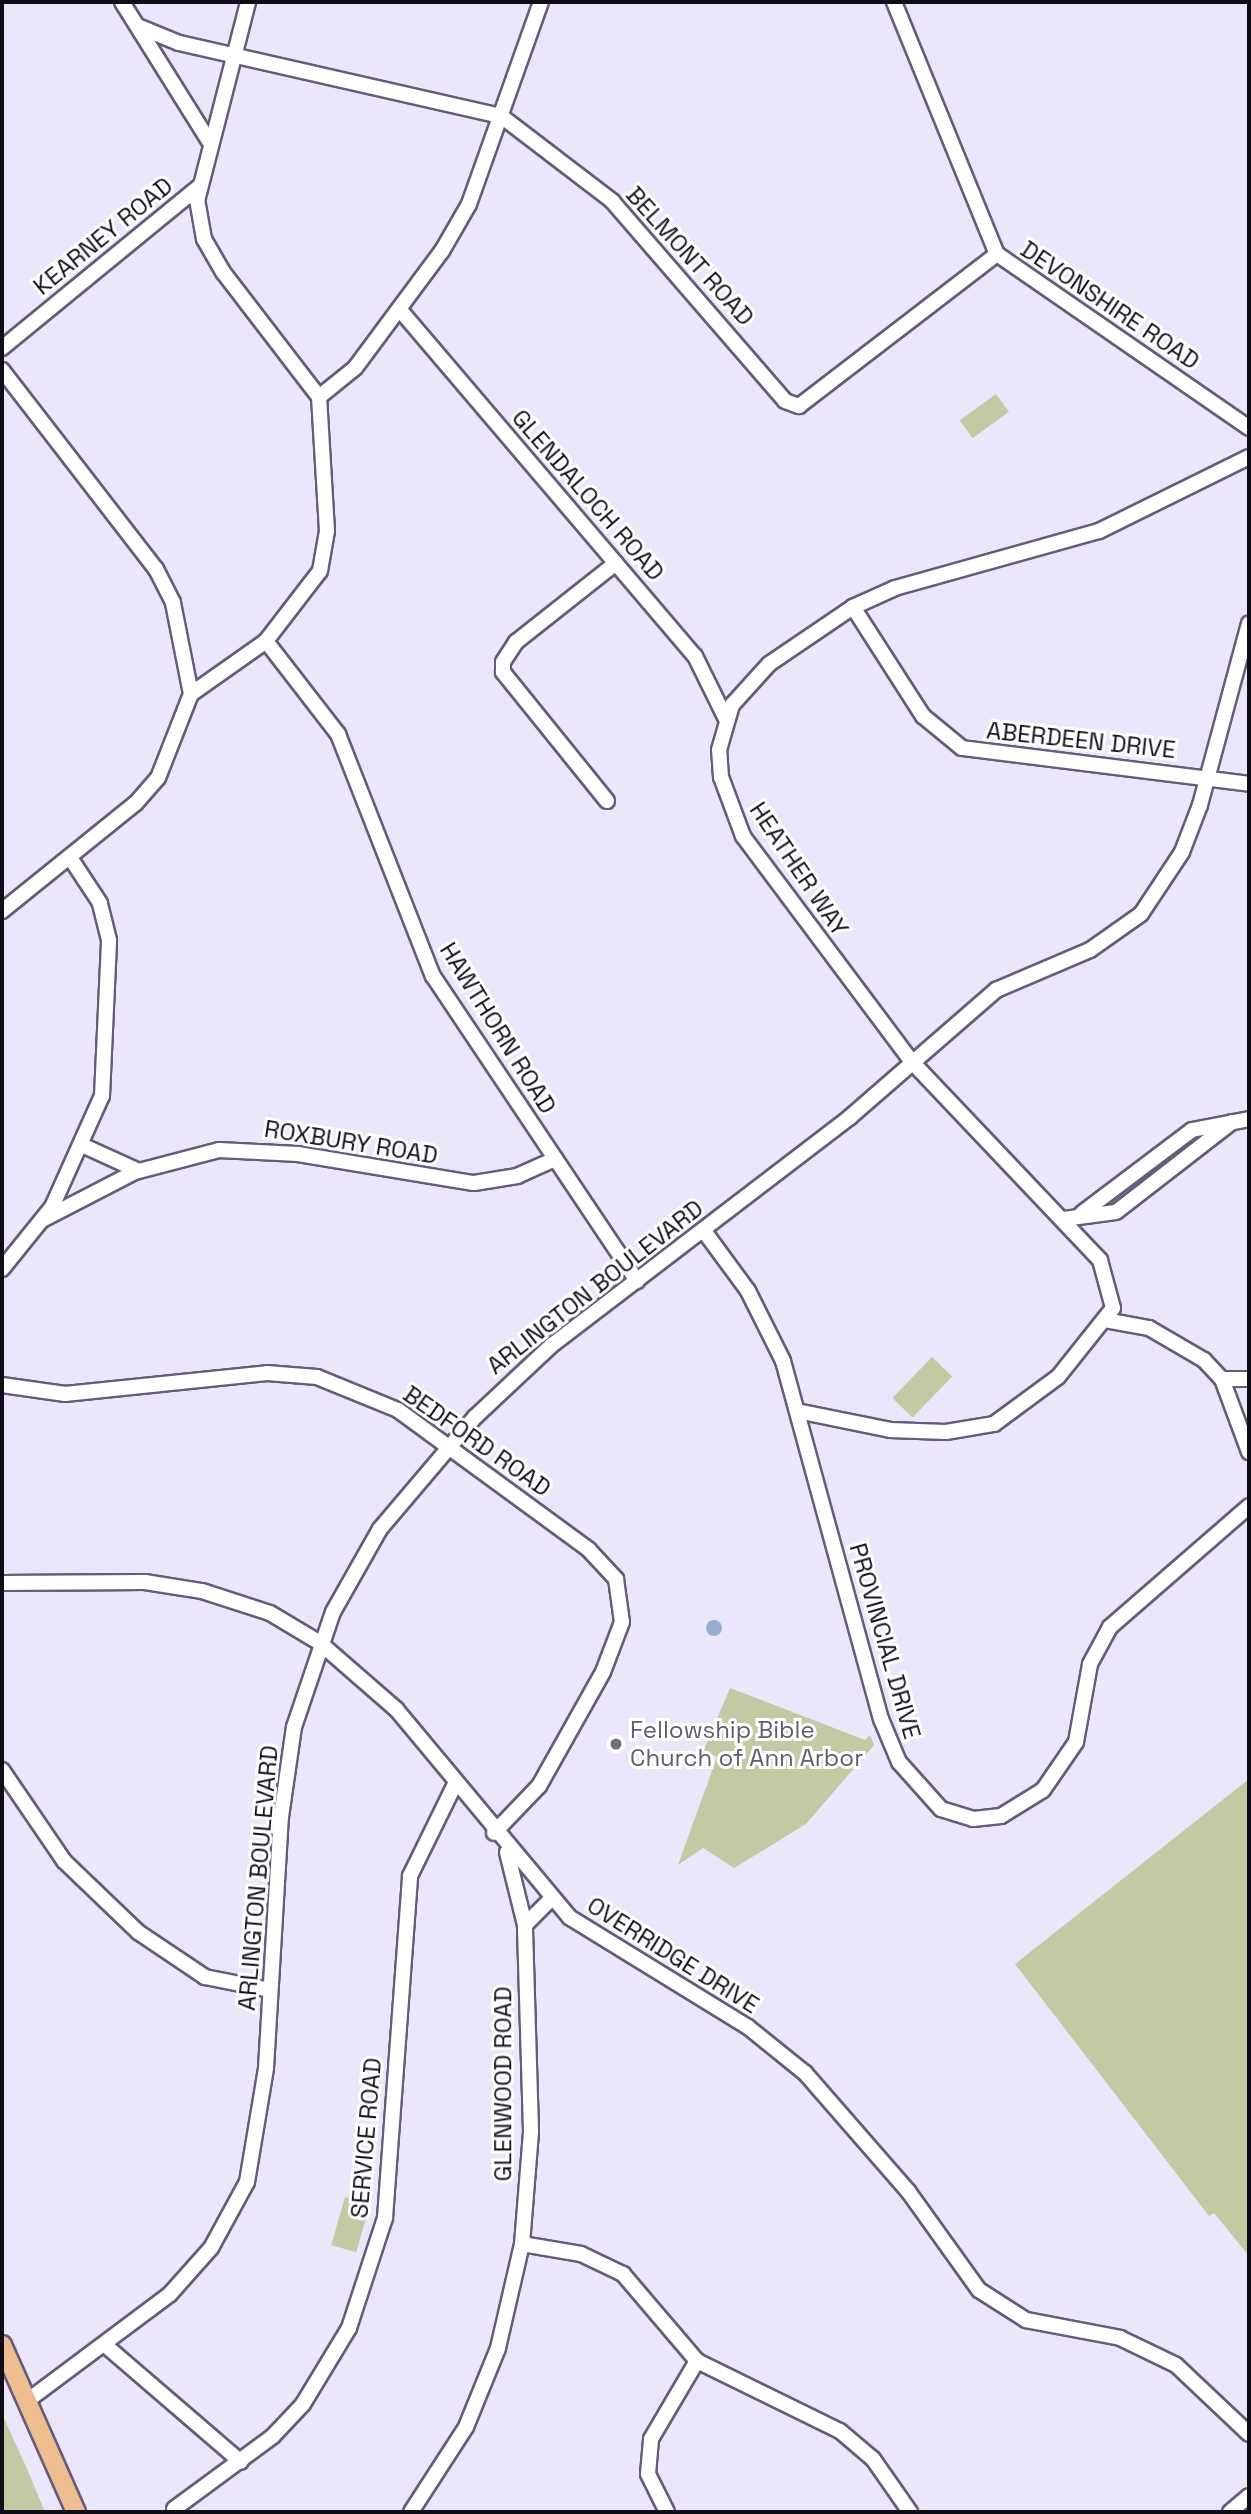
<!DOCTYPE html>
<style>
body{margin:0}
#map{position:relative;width:1251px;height:2514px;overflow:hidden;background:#ece6fb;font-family:"Space Grotesk",sans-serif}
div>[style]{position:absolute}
.green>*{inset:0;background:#c3c9a3;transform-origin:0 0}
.water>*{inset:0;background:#93aece}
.round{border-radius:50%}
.roads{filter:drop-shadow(2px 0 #655c7a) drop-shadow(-2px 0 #655c7a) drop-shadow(0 2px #655c7a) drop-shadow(0 -2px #655c7a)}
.minor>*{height:14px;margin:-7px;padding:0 7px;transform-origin:7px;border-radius:7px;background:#fff}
.major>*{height:18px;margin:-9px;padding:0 9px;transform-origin:9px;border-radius:9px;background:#eebe91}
.dots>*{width:19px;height:19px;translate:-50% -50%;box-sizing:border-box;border:4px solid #fff;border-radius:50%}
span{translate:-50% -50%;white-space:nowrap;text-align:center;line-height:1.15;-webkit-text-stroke:6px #fff;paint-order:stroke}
.street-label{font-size:24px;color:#110d18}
.worship-label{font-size:24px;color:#5b616d}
.left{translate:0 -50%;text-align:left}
.frame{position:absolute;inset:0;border:4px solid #110d18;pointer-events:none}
</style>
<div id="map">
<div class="green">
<i style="left:996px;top:394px;width:22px;height:45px;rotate:54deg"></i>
<i style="left:932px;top:1357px;width:28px;height:57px;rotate:44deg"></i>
<i style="clip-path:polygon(730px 1688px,865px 1740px,870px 1735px,874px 1745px,806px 1824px,734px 1868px,703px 1848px,678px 1865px,717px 1757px,703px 1752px)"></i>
<i style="clip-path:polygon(1249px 1779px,1249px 2256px,1214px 2213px,1209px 2216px,1015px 1964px)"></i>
<i style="left:345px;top:2197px;width:26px;height:50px;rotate:16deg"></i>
<i style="clip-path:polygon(2px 2414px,28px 2471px,45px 2512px,2px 2512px)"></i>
</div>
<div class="water">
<i class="round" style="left:706px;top:1620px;width:16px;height:16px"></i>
</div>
<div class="roads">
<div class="minor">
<i style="left:122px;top:2px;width:164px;rotate:58deg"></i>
<i style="left:894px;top:2px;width:272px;rotate:67.8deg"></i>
<i style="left:997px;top:254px;width:306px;rotate:34.6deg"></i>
<i style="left:140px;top:27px;width:42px;rotate:22.3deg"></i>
<i style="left:179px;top:43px;width:330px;rotate:12.8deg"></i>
<i style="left:501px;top:116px;width:140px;rotate:37.4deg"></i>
<i style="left:612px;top:201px;width:264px;rotate:49.1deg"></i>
<i style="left:785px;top:401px;width:15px;rotate:20deg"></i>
<i style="left:799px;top:406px;width:250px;rotate:-37.5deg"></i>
<i style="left:401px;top:311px;width:453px;rotate:49.6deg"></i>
<i style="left:695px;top:656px;width:70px;rotate:63.8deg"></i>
<i style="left:2px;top:348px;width:256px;rotate:-39.3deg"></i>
<i style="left:2px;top:370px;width:252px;rotate:52.3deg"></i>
<i style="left:156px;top:569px;width:38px;rotate:63deg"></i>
<i style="left:173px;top:603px;width:93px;rotate:78.8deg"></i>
<i style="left:319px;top:397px;width:46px;rotate:-38.9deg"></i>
<i style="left:355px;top:368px;width:146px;rotate:-53.4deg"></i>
<i style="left:442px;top:251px;width:54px;rotate:-60.1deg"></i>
<i style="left:469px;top:204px;width:214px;rotate:-70.4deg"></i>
<i style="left:853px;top:607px;width:130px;rotate:57.3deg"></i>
<i style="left:923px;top:716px;width:50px;rotate:39.4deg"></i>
<i style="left:962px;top:748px;width:289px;rotate:7.1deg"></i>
<i style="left:266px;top:641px;width:118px;rotate:52.3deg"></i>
<i style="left:338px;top:734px;width:260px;rotate:68.6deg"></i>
<i style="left:433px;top:976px;width:367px;rotate:56.2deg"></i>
<i style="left:607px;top:801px;width:166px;rotate:-128.9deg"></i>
<i style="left:503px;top:672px;width:10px;rotate:-90deg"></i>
<i style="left:503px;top:662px;width:24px;rotate:-57deg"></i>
<i style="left:516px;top:642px;width:127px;rotate:-38.3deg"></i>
<i style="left:2px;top:911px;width:172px;rotate:-38.9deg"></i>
<i style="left:136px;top:803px;width:33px;rotate:-49deg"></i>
<i style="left:158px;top:778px;width:90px;rotate:-68.6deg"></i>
<i style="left:191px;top:694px;width:92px;rotate:-35.2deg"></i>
<i style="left:266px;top:641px;width:88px;rotate:-52.4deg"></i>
<i style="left:320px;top:571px;width:41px;rotate:-80.1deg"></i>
<i style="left:327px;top:531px;width:134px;rotate:-93.4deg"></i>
<i style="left:319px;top:397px;width:158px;rotate:-127.5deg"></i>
<i style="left:223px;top:272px;width:38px;rotate:-120deg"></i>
<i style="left:204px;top:239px;width:39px;rotate:-100deg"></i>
<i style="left:197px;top:201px;width:205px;rotate:-75.6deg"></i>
<i style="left:84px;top:1146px;width:60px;rotate:24.4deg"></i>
<i style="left:1082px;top:1213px;width:138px;rotate:-37deg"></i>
<i style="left:1192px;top:1130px;width:58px;rotate:-10.9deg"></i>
<i style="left:1064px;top:1219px;width:52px;rotate:-7.7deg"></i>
<i style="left:1116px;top:1212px;width:147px;rotate:-37.8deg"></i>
<i style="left:42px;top:1220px;width:105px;rotate:-27.3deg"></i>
<i style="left:135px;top:1172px;width:87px;rotate:-14.7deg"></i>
<i style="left:219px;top:1150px;width:79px;rotate:2.9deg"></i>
<i style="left:298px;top:1154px;width:178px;rotate:9.4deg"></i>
<i style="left:474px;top:1183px;width:44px;rotate:-9.2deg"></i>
<i style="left:517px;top:1176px;width:42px;rotate:-24.1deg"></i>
<i style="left:704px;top:1231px;width:74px;rotate:53.7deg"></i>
<i style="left:748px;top:1291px;width:78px;rotate:63.4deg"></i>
<i style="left:783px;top:1361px;width:371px;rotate:74.7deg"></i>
<i style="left:881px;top:1719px;width:47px;rotate:67.3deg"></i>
<i style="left:899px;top:1762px;width:63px;rotate:48.2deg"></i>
<i style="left:941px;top:1809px;width:34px;rotate:17deg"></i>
<i style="left:973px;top:1819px;width:28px;rotate:-6deg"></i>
<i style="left:1001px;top:1816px;width:49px;rotate:-31.8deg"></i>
<i style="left:1043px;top:1790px;width:58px;rotate:-55.5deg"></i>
<i style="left:1076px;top:1742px;width:79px;rotate:-79.8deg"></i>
<i style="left:1090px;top:1664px;width:42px;rotate:-61.6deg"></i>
<i style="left:1110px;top:1627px;width:184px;rotate:-41deg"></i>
<i style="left:2px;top:1269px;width:80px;rotate:-51.1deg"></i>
<i style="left:52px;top:1207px;width:122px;rotate:-65.8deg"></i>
<i style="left:102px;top:1096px;width:156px;rotate:-87.4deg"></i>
<i style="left:109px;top:940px;width:38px;rotate:-104deg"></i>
<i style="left:100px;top:903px;width:53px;rotate:-123.4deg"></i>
<i style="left:1105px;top:1320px;width:45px;rotate:10.3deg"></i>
<i style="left:1149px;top:1328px;width:64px;rotate:30.2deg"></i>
<i style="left:1204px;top:1360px;width:26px;rotate:47deg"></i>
<i style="left:1222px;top:1379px;width:78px;rotate:69.7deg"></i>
<i style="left:1222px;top:1379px;width:27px"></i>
<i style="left:2px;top:1385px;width:64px;rotate:8.1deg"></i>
<i style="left:65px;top:1394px;width:203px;rotate:-5.9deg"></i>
<i style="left:267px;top:1373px;width:50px;rotate:4.6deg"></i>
<i style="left:317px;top:1377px;width:87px;rotate:22.2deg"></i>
<i style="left:398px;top:1410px;width:237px;rotate:36.2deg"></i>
<i style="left:589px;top:1550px;width:40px;rotate:47deg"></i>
<i style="left:616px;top:1579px;width:43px;rotate:82.1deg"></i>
<i style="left:622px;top:1622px;width:53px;rotate:110.8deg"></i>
<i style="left:603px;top:1672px;width:131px;rotate:119.3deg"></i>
<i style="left:539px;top:1786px;width:65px;rotate:133.8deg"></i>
<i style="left:797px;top:1411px;width:95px;rotate:11.5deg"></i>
<i style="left:890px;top:1430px;width:56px;rotate:2deg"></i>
<i style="left:946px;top:1432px;width:49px;rotate:-9.5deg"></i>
<i style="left:994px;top:1424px;width:79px;rotate:-36.3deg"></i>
<i style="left:1058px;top:1377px;width:88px;rotate:-51.4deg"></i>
<i style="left:1113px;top:1308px;width:50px;rotate:-105.2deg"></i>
<i style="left:1100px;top:1260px;width:273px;rotate:-133.5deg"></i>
<i style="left:912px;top:1062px;width:282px;rotate:-126.8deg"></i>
<i style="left:743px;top:836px;width:63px;rotate:-110.4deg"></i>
<i style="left:721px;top:777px;width:27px;rotate:-94deg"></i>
<i style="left:719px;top:750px;width:47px;rotate:-73.9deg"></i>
<i style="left:732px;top:705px;width:55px;rotate:-47.9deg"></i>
<i style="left:769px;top:664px;width:102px;rotate:-34.2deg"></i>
<i style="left:853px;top:607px;width:46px;rotate:-24.3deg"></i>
<i style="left:895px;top:588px;width:212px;rotate:-15.6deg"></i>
<i style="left:1099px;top:531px;width:167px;rotate:-26.3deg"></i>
<i style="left:2px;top:1583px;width:143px;rotate:-0.4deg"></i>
<i style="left:145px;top:1582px;width:58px;rotate:9deg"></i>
<i style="left:202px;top:1591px;width:71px;rotate:17.9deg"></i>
<i style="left:270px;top:1613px;width:58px;rotate:31deg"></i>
<i style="left:320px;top:1643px;width:101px;rotate:41deg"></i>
<i style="left:396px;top:1709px;width:271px;rotate:50.2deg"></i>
<i style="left:569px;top:1917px;width:210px;rotate:31.6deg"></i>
<i style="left:748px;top:2027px;width:73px;rotate:38.9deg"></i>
<i style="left:805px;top:2073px;width:157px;rotate:48.9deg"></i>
<i style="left:908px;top:2191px;width:122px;rotate:54.4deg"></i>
<i style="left:979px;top:2290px;width:56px;rotate:32.6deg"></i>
<i style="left:1026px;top:2320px;width:96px;rotate:10.8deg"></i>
<i style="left:1120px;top:2338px;width:62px;rotate:25.7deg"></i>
<i style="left:1176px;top:2365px;width:100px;rotate:43.4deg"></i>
<i style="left:2px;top:1770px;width:110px;rotate:55.7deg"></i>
<i style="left:64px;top:1861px;width:103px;rotate:43.8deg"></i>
<i style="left:138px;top:1932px;width:81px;rotate:33.9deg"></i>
<i style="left:205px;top:1977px;width:66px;rotate:11.3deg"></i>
<i style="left:525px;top:1925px;width:37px;rotate:-45deg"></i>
<i style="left:522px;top:2244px;width:60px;rotate:9.6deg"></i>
<i style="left:581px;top:2254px;width:47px;rotate:25.5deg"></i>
<i style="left:623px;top:2274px;width:114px;rotate:49.6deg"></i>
<i style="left:697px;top:2361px;width:159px;rotate:26.1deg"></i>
<i style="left:840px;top:2431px;width:43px;rotate:40.3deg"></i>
<i style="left:873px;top:2459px;width:65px;rotate:55.1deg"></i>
<i style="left:105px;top:2345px;width:179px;rotate:40.7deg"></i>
<i style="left:27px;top:2401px;width:179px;rotate:-36.8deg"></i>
<i style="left:170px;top:2294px;width:62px;rotate:-48.3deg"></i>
<i style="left:211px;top:2248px;width:75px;rotate:-61.4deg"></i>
<i style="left:247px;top:2182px;width:116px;rotate:-80.5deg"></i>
<i style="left:266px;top:2068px;width:251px;rotate:-86.6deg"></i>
<i style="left:281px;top:1817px;width:91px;rotate:-81.8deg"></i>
<i style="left:294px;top:1727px;width:121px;rotate:-71.3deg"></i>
<i style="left:333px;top:1612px;width:95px;rotate:-60.5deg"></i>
<i style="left:380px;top:1529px;width:147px;rotate:-49.7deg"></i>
<i style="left:475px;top:1417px;width:105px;rotate:-43.1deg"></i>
<i style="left:552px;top:1345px;width:375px;rotate:-37.4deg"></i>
<i style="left:850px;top:1117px;width:194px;rotate:-41deg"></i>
<i style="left:996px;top:990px;width:102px;rotate:-23.1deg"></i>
<i style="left:1090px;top:950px;width:62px;rotate:-35.2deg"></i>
<i style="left:1141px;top:914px;width:74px;rotate:-56.5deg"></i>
<i style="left:1182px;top:852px;width:50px;rotate:-69deg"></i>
<i style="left:1200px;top:805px;width:188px;rotate:-74.9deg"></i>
<i style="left:174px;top:2509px;width:123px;rotate:-36.4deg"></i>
<i style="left:273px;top:2436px;width:44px;rotate:-46.8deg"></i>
<i style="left:303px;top:2404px;width:89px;rotate:-58.8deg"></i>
<i style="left:349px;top:2328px;width:116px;rotate:-71.9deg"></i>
<i style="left:385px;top:2218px;width:343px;rotate:-85.8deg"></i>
<i style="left:410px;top:1876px;width:102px;rotate:-63.9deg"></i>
<i style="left:411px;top:2512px;width:101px;rotate:-57.1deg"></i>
<i style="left:466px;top:2427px;width:85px;rotate:-67.9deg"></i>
<i style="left:498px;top:2348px;width:107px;rotate:-77deg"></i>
<i style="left:522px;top:2244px;width:113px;rotate:-85.4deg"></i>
<i style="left:531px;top:2131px;width:206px;rotate:-91.7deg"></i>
<i style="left:525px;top:1925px;width:75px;rotate:-103.9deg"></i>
<i style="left:667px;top:2512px;width:42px;rotate:-116.6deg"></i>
<i style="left:648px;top:2474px;width:35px;rotate:-85deg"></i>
<i style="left:651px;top:2439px;width:91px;rotate:-59.5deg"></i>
<i style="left:1230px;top:2512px;width:25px;rotate:-40deg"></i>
</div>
<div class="major">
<i style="left:2px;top:2345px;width:183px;rotate:66.1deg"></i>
</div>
</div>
<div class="dots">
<i style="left:616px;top:1744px;background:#6b7280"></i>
</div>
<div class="street-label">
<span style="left:103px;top:236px;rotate:-39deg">KEARNEY ROAD</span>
<span style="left:690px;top:256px;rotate:48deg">BELMONT ROAD</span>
<span style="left:1110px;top:305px;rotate:34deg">DEVONSHIRE ROAD</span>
<span style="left:588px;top:495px;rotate:49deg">GLENDALOCH ROAD</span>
<span style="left:1081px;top:740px;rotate:6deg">ABERDEEN DRIVE</span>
<span style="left:799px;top:869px;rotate:56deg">HEATHER WAY</span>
<span style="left:498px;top:1028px;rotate:58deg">HAWTHORN ROAD</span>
<span style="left:351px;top:1142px;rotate:9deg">ROXBURY ROAD</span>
<span style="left:595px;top:1287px;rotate:-38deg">ARLINGTON BOULEVARD</span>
<span style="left:477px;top:1441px;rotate:35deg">BEDFORD ROAD</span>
<span style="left:885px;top:1641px;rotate:74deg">PROVINCIAL DRIVE</span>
<span style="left:258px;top:1878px;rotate:-85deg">ARLINGTON BOULEVARD</span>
<span style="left:673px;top:1955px;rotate:32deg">OVERRIDGE DRIVE</span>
<span style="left:503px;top:2084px;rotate:-90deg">GLENWOOD ROAD</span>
<span style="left:366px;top:2138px;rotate:-85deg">SERVICE ROAD</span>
</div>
<div class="worship-label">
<span class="left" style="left:630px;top:1744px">Fellowship Bible<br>Church of Ann Arbor</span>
</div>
<div class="frame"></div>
</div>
